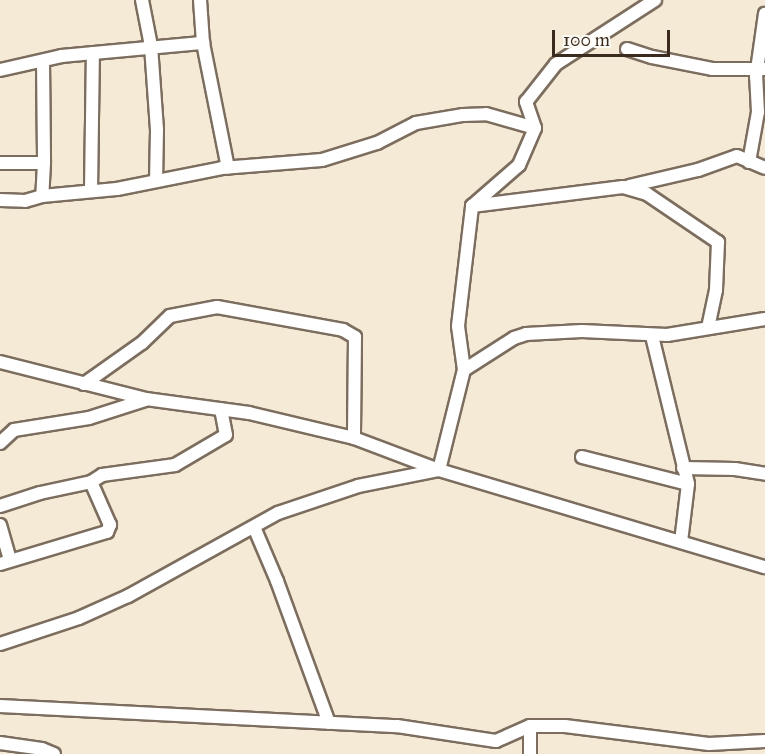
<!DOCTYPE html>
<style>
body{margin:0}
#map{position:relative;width:765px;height:754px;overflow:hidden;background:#f4ead5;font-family:"IM FELL Great Primer",serif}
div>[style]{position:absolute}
.roads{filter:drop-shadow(2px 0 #7c6d5e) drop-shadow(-2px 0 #7c6d5e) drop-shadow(0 2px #7c6d5e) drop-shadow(0 -2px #7c6d5e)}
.minor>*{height:12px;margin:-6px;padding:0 6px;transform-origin:6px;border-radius:6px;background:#fff}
span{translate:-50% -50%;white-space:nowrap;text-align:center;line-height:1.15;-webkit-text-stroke:4.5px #fdfcf7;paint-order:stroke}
.scale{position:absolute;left:552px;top:30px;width:118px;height:27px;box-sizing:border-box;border:3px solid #3b2a1e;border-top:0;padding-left:8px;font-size:18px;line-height:21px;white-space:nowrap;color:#3b2a1e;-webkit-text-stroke:4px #fdfcf7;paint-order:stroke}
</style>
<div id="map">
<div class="roads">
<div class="minor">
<i style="left:142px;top:0;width:47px;rotate:78.9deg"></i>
<i style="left:151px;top:46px;width:84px;rotate:85.9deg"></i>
<i style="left:157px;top:130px;width:51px;rotate:91.1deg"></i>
<i style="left:200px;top:0;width:43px;rotate:86deg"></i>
<i style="left:627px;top:49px;width:26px;rotate:18deg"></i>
<i style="left:652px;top:57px;width:61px;rotate:11.3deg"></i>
<i style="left:712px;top:69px;width:53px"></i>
<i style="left:43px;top:61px;width:102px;rotate:89.4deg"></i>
<i style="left:0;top:70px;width:64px;rotate:-12.7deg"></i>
<i style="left:62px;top:56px;width:142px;rotate:-5.3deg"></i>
<i style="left:203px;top:43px;width:127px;rotate:78.7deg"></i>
<i style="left:749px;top:162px;width:51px;rotate:-79.8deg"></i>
<i style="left:758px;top:112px;width:35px;rotate:-93deg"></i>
<i style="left:756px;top:77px;width:64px;rotate:-81.9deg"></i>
<i style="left:0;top:163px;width:44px"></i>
<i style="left:44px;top:163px;width:33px;rotate:93deg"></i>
<i style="left:629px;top:186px;width:71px;rotate:-13.1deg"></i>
<i style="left:698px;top:170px;width:41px;rotate:-19.7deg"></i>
<i style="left:737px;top:156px;width:30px;rotate:23deg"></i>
<i style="left:91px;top:191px;width:138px;rotate:-89.2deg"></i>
<i style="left:0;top:200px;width:25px;rotate:2deg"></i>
<i style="left:25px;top:201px;width:18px;rotate:-16deg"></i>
<i style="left:42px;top:196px;width:75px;rotate:-5.3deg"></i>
<i style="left:117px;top:189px;width:107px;rotate:-11.3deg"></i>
<i style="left:222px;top:168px;width:100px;rotate:-4.6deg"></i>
<i style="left:322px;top:160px;width:58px;rotate:-17.2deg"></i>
<i style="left:377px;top:143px;width:44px;rotate:-27.1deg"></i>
<i style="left:416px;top:123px;width:48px;rotate:-9.7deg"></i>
<i style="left:463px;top:115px;width:23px;rotate:-2deg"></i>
<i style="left:486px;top:114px;width:51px;rotate:15.9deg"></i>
<i style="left:472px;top:206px;width:152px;rotate:-7.2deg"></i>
<i style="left:623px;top:187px;width:25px;rotate:16deg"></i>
<i style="left:647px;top:194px;width:86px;rotate:34.1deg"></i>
<i style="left:718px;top:242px;width:48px;rotate:92.4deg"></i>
<i style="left:716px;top:290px;width:38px;rotate:102deg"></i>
<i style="left:652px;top:336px;width:152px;rotate:76.3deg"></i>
<i style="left:688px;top:484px;width:58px;rotate:96.9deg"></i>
<i style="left:0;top:362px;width:151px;rotate:14.2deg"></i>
<i style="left:146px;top:399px;width:104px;rotate:7.7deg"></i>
<i style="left:249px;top:413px;width:108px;rotate:13.4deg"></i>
<i style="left:354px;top:438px;width:91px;rotate:20.6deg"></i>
<i style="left:439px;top:470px;width:340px;rotate:16.6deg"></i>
<i style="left:464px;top:370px;width:59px;rotate:-32.6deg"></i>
<i style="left:514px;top:338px;width:13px;rotate:-18deg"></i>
<i style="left:526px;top:334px;width:56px;rotate:-3.1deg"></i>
<i style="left:582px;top:331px;width:85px;rotate:2.7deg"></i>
<i style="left:667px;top:335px;width:99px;rotate:-9.3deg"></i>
<i style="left:84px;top:384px;width:71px;rotate:-35.3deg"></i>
<i style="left:142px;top:343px;width:39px;rotate:-44deg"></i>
<i style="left:170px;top:316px;width:48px;rotate:-10.8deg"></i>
<i style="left:217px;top:307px;width:128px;rotate:10.3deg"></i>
<i style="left:343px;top:330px;width:14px;rotate:30deg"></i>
<i style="left:355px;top:337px;width:101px;rotate:90.6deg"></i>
<i style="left:0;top:443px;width:19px;rotate:-43deg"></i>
<i style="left:14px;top:430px;width:76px;rotate:-9.1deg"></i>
<i style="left:89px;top:418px;width:59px;rotate:-17.8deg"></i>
<i style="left:582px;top:457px;width:109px;rotate:14.3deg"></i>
<i style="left:683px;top:468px;width:52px;rotate:1.1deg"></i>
<i style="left:735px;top:469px;width:30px;rotate:9deg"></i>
<i style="left:0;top:506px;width:42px;rotate:-18deg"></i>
<i style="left:40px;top:493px;width:52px;rotate:-12.2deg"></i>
<i style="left:91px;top:482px;width:13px;rotate:-32deg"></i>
<i style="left:102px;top:475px;width:74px;rotate:-7.8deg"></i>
<i style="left:175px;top:465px;width:59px;rotate:-30.5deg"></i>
<i style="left:226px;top:435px;width:26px;rotate:-101deg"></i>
<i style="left:0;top:525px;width:36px;rotate:74deg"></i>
<i style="left:254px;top:527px;width:59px;rotate:66.9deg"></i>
<i style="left:277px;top:581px;width:151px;rotate:69.9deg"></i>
<i style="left:0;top:564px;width:112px;rotate:-16.7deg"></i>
<i style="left:107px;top:532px;width:8px;rotate:-67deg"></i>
<i style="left:110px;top:525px;width:47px;rotate:-113.8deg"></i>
<i style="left:0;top:644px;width:83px;rotate:-18.2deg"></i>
<i style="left:79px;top:618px;width:54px;rotate:-24.2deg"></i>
<i style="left:128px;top:596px;width:171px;rotate:-29deg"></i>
<i style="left:278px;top:513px;width:84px;rotate:-18.6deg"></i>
<i style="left:358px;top:486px;width:83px;rotate:-11.2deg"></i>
<i style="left:439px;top:470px;width:103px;rotate:-76deg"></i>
<i style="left:464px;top:370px;width:44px;rotate:-97.8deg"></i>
<i style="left:458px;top:326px;width:121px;rotate:-83.3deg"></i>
<i style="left:472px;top:206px;width:62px;rotate:-41.1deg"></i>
<i style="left:519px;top:165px;width:40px;rotate:-66.6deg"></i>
<i style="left:535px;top:128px;width:28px;rotate:-109deg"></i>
<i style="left:526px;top:102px;width:48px;rotate:-51.7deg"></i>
<i style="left:556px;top:64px;width:118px;rotate:-32.9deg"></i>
<i style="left:0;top:706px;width:398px;rotate:2.9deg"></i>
<i style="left:397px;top:726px;width:100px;rotate:8.6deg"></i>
<i style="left:496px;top:741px;width:37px;rotate:-24deg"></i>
<i style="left:530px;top:726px;width:35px"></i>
<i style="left:565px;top:726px;width:145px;rotate:7.1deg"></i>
<i style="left:709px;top:744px;width:56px;rotate:-3.1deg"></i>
<i style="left:530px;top:726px;width:28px;rotate:90deg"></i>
<i style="left:0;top:743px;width:42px;rotate:8.1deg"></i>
<i style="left:42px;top:749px;width:13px;rotate:23deg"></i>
</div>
</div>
<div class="scale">100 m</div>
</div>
